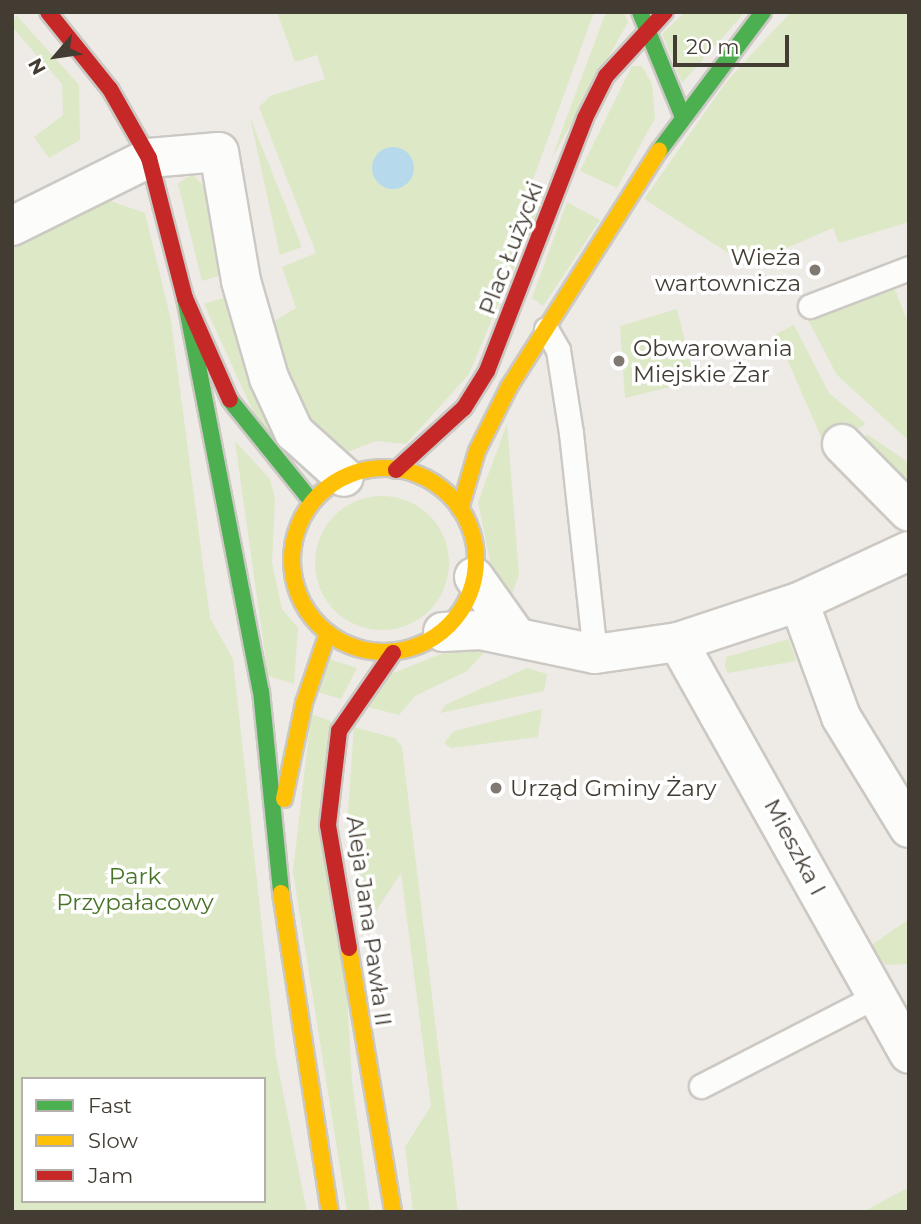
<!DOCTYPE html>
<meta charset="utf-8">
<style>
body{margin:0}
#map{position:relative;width:921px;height:1224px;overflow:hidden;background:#eeebe6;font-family:Montserrat,sans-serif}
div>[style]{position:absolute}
.green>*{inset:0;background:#dce8c6}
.round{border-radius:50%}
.water>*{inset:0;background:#b6d9ec}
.roads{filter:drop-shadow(2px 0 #ccc9c4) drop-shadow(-2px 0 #ccc9c4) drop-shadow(0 2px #ccc9c4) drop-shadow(0 -2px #ccc9c4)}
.lane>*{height:23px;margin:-11.5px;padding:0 11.5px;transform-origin:11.5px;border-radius:11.5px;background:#fcfcfb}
.street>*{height:38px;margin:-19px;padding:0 19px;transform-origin:19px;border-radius:19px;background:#fcfcfb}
.fast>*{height:16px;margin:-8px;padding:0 8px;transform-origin:8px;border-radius:8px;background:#4caf50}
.slow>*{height:16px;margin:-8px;padding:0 8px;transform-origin:8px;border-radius:8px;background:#ffc107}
.slow>.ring{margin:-8px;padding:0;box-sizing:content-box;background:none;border:16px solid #ffc107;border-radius:50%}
.jam>*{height:16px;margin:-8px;padding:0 8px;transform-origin:8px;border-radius:8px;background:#c62828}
.dots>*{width:19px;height:19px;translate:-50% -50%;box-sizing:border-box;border:4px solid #fff;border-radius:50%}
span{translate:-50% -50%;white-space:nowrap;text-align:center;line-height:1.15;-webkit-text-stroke:7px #fff;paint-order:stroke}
.street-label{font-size:23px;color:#433c33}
.poi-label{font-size:23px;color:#433c33}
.right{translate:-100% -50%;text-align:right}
.left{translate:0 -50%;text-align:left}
.park-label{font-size:23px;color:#477428}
.frame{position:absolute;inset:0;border:14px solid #433c33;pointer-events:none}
.legend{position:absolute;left:21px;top:1077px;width:245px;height:126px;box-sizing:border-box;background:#fff;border:2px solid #b4b1ad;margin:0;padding:9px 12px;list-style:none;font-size:21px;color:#433c33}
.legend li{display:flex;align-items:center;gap:14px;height:35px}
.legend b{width:35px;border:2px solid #b4b1ad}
.north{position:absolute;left:21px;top:21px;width:70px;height:70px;-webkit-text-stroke:5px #fff;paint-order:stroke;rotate:241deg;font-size:19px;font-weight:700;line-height:28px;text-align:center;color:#433c33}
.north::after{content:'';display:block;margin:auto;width:24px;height:32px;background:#433c33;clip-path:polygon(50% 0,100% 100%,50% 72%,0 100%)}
.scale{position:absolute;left:673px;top:35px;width:116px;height:32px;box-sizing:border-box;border:4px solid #433c33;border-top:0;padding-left:9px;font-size:21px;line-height:24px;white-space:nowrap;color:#433c33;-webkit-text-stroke:5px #fff;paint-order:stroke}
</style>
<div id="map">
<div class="green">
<i style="clip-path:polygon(277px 12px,594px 12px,531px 185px,545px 193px,469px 374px,406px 444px,376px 441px,342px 454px,306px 428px,268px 325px,296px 308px,282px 267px,316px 253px,259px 107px,270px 96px,325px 79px,317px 55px,295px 62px)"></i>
<i style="clip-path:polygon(606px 12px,624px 12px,628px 22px,551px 160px)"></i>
<i style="clip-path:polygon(685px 12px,745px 12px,682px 83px,662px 34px)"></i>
<i style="clip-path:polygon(791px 12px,909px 12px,909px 222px,839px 243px,833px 228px,747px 265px,644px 199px,727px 81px)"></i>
<i style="clip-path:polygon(16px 15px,79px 85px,80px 140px,49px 158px,34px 137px,63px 115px,62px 84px,12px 27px)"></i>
<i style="clip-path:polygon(632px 66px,642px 66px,652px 84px,655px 118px,617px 188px,580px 171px)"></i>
<i style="clip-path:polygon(250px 117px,302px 247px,280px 255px)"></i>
<i style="clip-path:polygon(192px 174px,206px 188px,224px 274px,202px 281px,178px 184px)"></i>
<i style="clip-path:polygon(evenodd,99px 197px,145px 213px,171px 320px,210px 618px,233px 659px,276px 1057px,307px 1212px,12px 1212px,12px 242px,99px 197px,23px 1079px,264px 1079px,264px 1201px,23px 1201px,23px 1079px)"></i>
<i style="clip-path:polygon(567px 202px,600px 220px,543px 306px,532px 298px)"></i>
<i style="clip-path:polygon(893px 285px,909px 325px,909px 441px,837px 375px,807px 318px)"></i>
<i style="clip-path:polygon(229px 296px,273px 425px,268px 444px,204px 304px)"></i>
<i style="clip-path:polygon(677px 309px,695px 381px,625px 398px,620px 326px)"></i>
<i style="clip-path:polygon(794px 325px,829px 393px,866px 424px,826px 448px,776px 334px)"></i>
<i style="clip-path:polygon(507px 424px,519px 575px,510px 599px,493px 577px,478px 502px)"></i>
<i style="clip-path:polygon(867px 434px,909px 463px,909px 485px,860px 440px)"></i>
<i style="clip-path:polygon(235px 441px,270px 479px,275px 499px,272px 563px,282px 609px,298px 628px,294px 684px,268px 676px)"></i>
<i class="round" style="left:315px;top:496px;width:134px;height:134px"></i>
<i style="clip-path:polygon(789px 639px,796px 661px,728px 673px,725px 667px,726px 657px)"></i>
<i style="clip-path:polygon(490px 646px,467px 671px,415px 696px,399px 715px,365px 706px,391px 674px,456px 648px)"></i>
<i style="clip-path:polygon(329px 659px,357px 668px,341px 699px,318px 692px)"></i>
<i style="clip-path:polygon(527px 668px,547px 674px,544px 691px,440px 713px,445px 705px)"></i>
<i style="clip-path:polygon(542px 709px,538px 737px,451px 748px,444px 743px,454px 731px)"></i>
<i style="clip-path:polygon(311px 714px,331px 721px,352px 1081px,370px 1212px,347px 1212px,293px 872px)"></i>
<i style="clip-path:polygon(354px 727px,395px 738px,402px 747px,458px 1212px,413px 1212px,405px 1147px,431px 1106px,401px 873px,372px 917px,362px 888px,348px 812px)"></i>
<i style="clip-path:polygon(909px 919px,909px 964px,886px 965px,870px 946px)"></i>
<i style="clip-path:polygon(909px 1187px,907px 1212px,863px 1212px)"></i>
</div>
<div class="water">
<i class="round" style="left:372px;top:147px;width:42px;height:42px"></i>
</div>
<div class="roads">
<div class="lane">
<i style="left:810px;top:306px;width:106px;rotate:-21deg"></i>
<i style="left:546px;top:329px;width:24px;rotate:60deg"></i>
<i style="left:558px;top:350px;width:84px;rotate:81.1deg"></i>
<i style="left:571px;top:433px;width:222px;rotate:83.8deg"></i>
<i style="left:701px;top:1086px;width:197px;rotate:-27.2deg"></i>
</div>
<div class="street">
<i style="left:12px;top:226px;width:153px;rotate:-26.4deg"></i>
<i style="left:149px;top:158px;width:70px;rotate:-4.9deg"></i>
<i style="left:219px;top:152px;width:131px;rotate:80.3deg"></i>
<i style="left:241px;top:281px;width:101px;rotate:73.9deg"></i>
<i style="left:269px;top:378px;width:60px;rotate:65.2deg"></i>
<i style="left:294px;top:432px;width:67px;rotate:42deg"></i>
<i style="left:842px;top:444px;width:95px;rotate:45.4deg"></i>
<i style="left:474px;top:577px;width:72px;rotate:54.6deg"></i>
<i style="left:799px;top:602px;width:122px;rotate:69.9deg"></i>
<i style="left:841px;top:717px;width:130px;rotate:58.5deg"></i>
<i style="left:443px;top:632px;width:37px;rotate:-3deg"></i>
<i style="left:480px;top:630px;width:117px;rotate:11.8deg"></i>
<i style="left:595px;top:654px;width:84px;rotate:-8.2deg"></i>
<i style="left:678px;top:642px;width:127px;rotate:-18.3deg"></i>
<i style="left:799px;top:602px;width:121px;rotate:-24.9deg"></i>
<i style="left:678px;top:642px;width:472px;rotate:60.7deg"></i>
</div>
<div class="fast">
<i style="left:640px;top:12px;width:111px;rotate:67.8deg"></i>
<i style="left:659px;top:151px;width:174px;rotate:-53.2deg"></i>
<i style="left:185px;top:298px;width:400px;rotate:79.1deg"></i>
<i style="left:261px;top:691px;width:203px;rotate:84.3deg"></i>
<i style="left:230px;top:400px;width:131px;rotate:51.2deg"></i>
</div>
<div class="slow">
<i class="ring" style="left:292px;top:468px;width:168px;height:168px"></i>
<i style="left:460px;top:509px;width:60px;rotate:-73.7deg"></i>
<i style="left:477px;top:451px;width:72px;rotate:-63.4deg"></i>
<i style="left:509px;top:387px;width:280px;rotate:-57.6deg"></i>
<i style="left:284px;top:799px;width:98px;rotate:-78.2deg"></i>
<i style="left:304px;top:703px;width:74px;rotate:-71.1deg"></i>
<i style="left:281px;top:893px;width:323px;rotate:81.3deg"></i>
<i style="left:349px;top:948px;width:268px;rotate:80.5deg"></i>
</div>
<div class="jam">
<i style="left:48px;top:12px;width:99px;rotate:51.2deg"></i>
<i style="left:110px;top:89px;width:79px;rotate:60.5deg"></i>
<i style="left:149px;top:158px;width:145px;rotate:75.6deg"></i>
<i style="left:185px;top:298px;width:111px;rotate:66.2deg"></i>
<i style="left:396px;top:470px;width:92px;rotate:-42.4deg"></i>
<i style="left:464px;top:408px;width:44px;rotate:-58.1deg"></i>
<i style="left:487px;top:371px;width:271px;rotate:-68.8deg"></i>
<i style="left:585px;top:118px;width:47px;rotate:-63.4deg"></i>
<i style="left:606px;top:76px;width:87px;rotate:-47.3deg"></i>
<i style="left:349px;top:948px;width:125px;rotate:-99.7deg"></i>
<i style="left:328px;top:825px;width:95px;rotate:-83.3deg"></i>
<i style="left:339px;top:731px;width:95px;rotate:-55.3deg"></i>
</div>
</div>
<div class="dots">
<i style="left:815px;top:270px;background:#7f7972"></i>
<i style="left:619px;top:361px;background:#7f7972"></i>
<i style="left:496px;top:788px;background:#7f7972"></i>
</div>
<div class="street-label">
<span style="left:511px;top:248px;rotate:-69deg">Plac Łużycki</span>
<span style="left:795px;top:847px;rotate:62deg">Mieszka I</span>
<span style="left:369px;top:921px;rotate:82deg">Aleja Jana Pawła II</span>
</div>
<div class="poi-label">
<span class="right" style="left:801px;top:270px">Wieża<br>wartownicza</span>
<span class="left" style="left:633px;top:361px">Obwarowania<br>Miejskie Żar</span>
<span class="left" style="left:510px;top:788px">Urząd Gminy Żary</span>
</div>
<div class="park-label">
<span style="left:135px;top:889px">Park<br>Przypałacowy</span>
</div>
<div class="frame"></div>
<ul class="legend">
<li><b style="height:9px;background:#4caf50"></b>Fast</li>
<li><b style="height:9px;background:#ffc107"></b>Slow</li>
<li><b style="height:9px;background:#c62828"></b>Jam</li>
</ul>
<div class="north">N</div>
<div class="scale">20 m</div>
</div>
